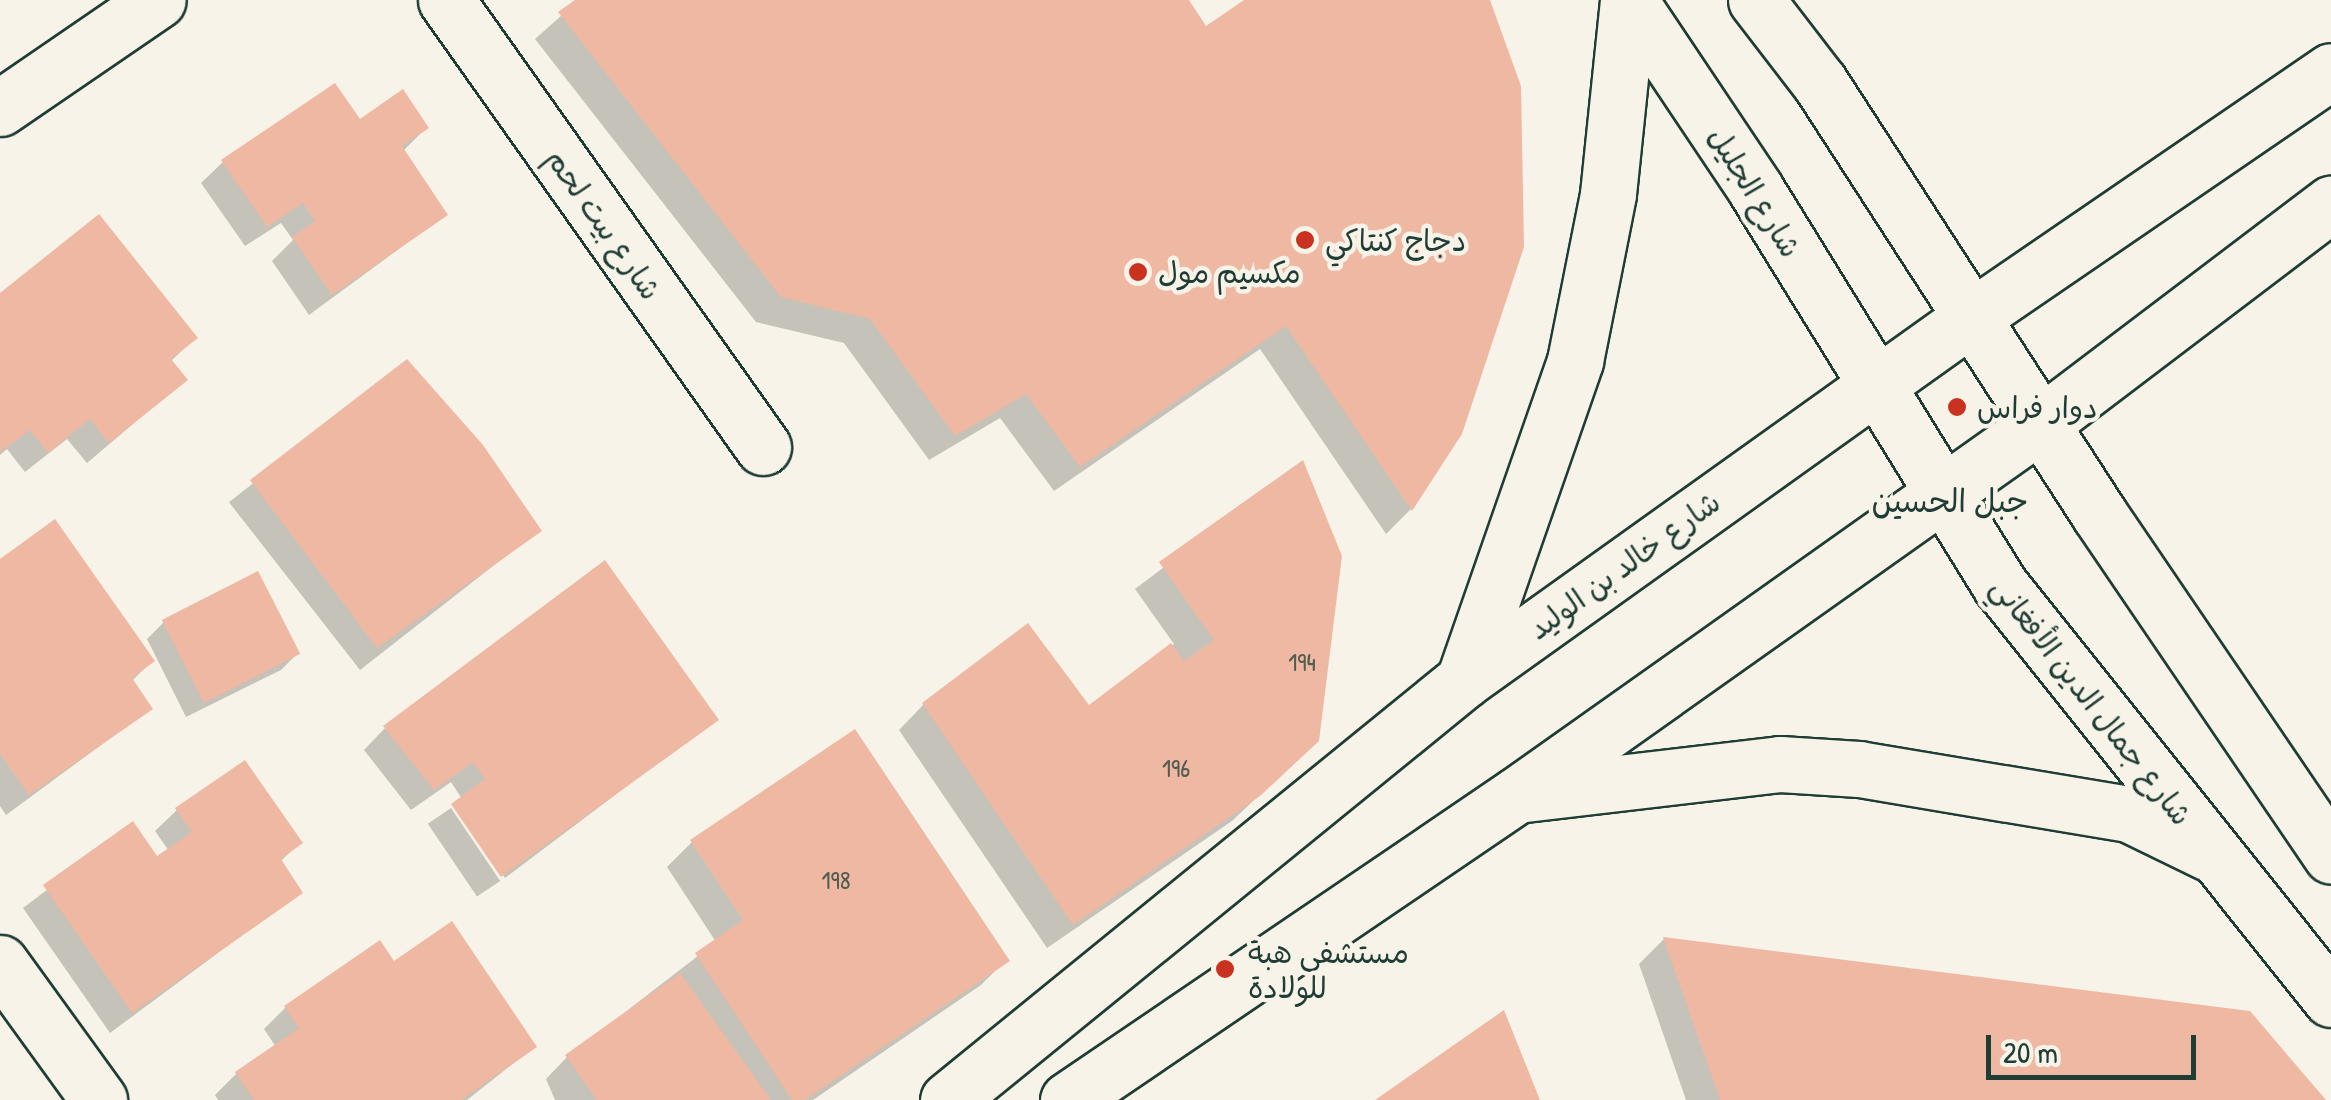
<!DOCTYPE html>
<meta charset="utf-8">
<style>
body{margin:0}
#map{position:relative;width:2331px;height:1100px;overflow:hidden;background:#f7f3e8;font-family:"Patrick Hand","Playpen Sans Arabic",sans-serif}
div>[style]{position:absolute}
.shadow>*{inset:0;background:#0003;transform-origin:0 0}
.building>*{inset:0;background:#efb8a3;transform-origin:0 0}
.roads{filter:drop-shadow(2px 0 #1f3d34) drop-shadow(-2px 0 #1f3d34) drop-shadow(0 2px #1f3d34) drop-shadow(0 -2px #1f3d34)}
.minor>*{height:55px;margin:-27.5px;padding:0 27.5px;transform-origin:27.5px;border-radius:27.5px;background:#f7f3e8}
.tertiary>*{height:55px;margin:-27.5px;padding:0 27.5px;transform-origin:27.5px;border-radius:27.5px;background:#f7f3e8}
.primary>*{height:55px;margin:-27.5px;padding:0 27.5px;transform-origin:27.5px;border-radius:27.5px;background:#f7f3e8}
.dots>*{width:28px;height:28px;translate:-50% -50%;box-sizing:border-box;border:5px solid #f7f3e8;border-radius:50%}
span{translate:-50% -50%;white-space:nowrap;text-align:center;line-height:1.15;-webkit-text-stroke:9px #f7f3e8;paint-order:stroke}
.number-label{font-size:25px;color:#535c50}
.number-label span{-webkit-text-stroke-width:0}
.street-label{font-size:30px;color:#1f3d34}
.poi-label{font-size:30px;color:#1f3d34}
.left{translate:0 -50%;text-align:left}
.neighbourhood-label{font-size:32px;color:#1f3d34}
.scale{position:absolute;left:1986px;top:1035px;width:210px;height:45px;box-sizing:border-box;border:5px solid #1f3d34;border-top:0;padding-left:12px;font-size:30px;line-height:35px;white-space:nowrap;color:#1f3d34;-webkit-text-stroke:8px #f7f3e8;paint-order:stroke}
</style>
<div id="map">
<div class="shadow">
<i style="clip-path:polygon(579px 0,1186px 0,1206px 30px,1248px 0,1487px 0,1459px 433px,1410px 510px,1386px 534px,1260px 349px,1054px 491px,1000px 418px,929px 460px,844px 343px,756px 322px,535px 39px)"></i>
<i style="clip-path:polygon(360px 122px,426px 128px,404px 150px,445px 215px,309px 315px,272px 261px,293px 240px,281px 223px,245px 246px,201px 183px,223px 162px)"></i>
<i style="clip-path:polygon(0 296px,195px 338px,170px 362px,185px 380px,87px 463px,67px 439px,25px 472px,7px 449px,0 455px)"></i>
<i style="left:407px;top:363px;width:213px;height:226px;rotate:52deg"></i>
<i style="clip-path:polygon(1302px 463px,1290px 766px,1232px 821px,1047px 948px,899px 730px,924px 704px,1089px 709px,1174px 644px,1135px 589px)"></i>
<i style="clip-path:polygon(0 562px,152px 661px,131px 682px,150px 709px,6px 815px,0 806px)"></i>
<i style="clip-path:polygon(163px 623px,297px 654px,281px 670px,186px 717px,147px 639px)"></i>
<i style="clip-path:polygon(716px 719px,505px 878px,455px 806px,462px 799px,451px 782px,411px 810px,364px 750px,385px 728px)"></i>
<i style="left:451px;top:808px;width:88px;height:28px;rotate:56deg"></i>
<i style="clip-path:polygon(177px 810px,299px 843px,280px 862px,300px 892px,110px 1033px,23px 908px,133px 825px,156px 859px,169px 851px,155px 831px)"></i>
<i style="clip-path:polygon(692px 842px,1006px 960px,981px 985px,813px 1100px,555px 1100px,546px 1079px,567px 1057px,716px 942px,667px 867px)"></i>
<i style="clip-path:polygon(1664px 939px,2323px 1100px,1686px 1100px,1639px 964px)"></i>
<i style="clip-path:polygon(393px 965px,534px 1047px,467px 1100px,218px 1100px,215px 1095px,236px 1074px,276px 1047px,264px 1029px,285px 1008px)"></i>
</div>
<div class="building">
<i style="clip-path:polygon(575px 0,1189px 0,1206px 26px,1244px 0,1490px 0,1521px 86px,1524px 247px,1462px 434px,1412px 511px,1286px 326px,1080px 467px,1026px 394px,955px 436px,870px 319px,781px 297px,558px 12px)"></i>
<i style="clip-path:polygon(335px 83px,360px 119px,403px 89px,429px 128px,402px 146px,448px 215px,332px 295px,292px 237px,315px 221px,303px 203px,267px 227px,221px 160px)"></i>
<i style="clip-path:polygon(99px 214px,198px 338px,171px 359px,188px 380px,109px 443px,90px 419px,48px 453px,30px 430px,0 452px,0 293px)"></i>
<i style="clip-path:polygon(407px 359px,483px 445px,542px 531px,377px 648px,250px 480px)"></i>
<i style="clip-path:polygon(1303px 460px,1342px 556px,1319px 741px,1260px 796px,1073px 925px,922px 703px,1028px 623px,1089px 705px,1171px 643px,1184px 661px,1214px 640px,1159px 562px)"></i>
<i style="clip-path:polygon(55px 519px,155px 661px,132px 678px,153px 709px,29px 795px,0 754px,0 559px)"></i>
<i style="clip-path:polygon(605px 560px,719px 720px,501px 877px,451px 804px,485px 779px,473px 762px,434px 790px,383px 726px)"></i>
<i style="left:258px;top:571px;width:93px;height:108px;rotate:63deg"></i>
<i style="clip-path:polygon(855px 729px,1010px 961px,805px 1100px,792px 1100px,695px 953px,743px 920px,690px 840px)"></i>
<i style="clip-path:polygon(245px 760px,303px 843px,281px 859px,303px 893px,132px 1013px,43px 885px,133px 821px,157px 856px,192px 832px,175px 808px)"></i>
<i style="clip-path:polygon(452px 921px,537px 1047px,461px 1100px,254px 1100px,235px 1072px,299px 1028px,284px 1006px,380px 940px,394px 961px)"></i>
<i style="clip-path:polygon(1663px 937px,2250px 1011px,2326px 1100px,1720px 1100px)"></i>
<i style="clip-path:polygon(680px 973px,771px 1100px,597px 1100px,565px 1055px)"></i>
<i style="clip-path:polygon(1504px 1010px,1540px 1100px,1375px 1100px)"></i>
</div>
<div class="roads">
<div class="minor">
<i style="left:446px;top:0;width:548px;rotate:54.66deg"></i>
<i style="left:0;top:108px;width:191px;rotate:-34.4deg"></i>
<i style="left:0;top:963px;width:169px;rotate:54.1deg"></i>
</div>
<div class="tertiary">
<i style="left:1629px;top:0;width:229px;rotate:56.2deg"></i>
<i style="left:1756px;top:190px;width:464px;rotate:58.3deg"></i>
<i style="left:2000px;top:585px;width:530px;rotate:51.36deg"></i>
<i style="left:1756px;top:0;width:105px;rotate:52.4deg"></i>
<i style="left:1820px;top:83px;width:513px;rotate:57.08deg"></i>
<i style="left:2099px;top:514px;width:413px;rotate:55.8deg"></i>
</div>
<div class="primary">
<i style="left:1464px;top:680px;width:338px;rotate:-70.8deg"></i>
<i style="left:1575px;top:361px;width:170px;rotate:-78.8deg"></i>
<i style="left:1608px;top:194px;width:195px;rotate:-84.1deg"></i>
<i style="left:1525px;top:794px;width:257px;rotate:-6.7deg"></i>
<i style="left:1780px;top:764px;width:79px;rotate:3.6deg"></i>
<i style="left:1859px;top:769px;width:274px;rotate:9.5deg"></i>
<i style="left:2129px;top:814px;width:89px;rotate:26deg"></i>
<i style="left:948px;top:1100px;width:665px;rotate:-39.14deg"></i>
<i style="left:1464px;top:680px;width:624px;rotate:-35.55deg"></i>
<i style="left:1972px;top:317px;width:435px;rotate:-34.4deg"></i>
<i style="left:1068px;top:1100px;width:543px;rotate:-34.19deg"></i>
<i style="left:1517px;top:795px;width:643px;rotate:-35.32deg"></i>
<i style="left:2042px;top:423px;width:363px;rotate:-37.2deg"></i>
</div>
</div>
<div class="dots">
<i style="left:1305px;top:240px;background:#c8321e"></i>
<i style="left:1138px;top:272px;background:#c8321e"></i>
<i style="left:1957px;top:407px;background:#c8321e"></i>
<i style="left:1225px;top:969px;background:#c8321e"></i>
</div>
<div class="number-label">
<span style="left:1302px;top:662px">194</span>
<span style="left:1176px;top:768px">196</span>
<span style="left:836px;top:880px">198</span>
</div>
<div class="street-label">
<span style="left:1755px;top:192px;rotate:58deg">شارع الجليل</span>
<span style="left:604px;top:224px;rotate:55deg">شارع بيت لحم</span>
<span style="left:1624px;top:565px;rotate:-36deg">شارع خالد بن الوليد</span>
<span style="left:2092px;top:701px;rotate:52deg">شارع جمال الدين الأفغاني</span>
</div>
<div class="poi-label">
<span class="left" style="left:1325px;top:240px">دجاج كنتاكي</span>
<span class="left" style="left:1158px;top:272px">مكسيم مول</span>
<span class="left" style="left:1977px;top:407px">دوار فراس</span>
<span class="left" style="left:1248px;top:969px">مستشفى هبة<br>للولادة</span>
</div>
<div class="neighbourhood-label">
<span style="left:1950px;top:501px">جبل الحسين</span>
</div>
<div class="scale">20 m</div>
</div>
